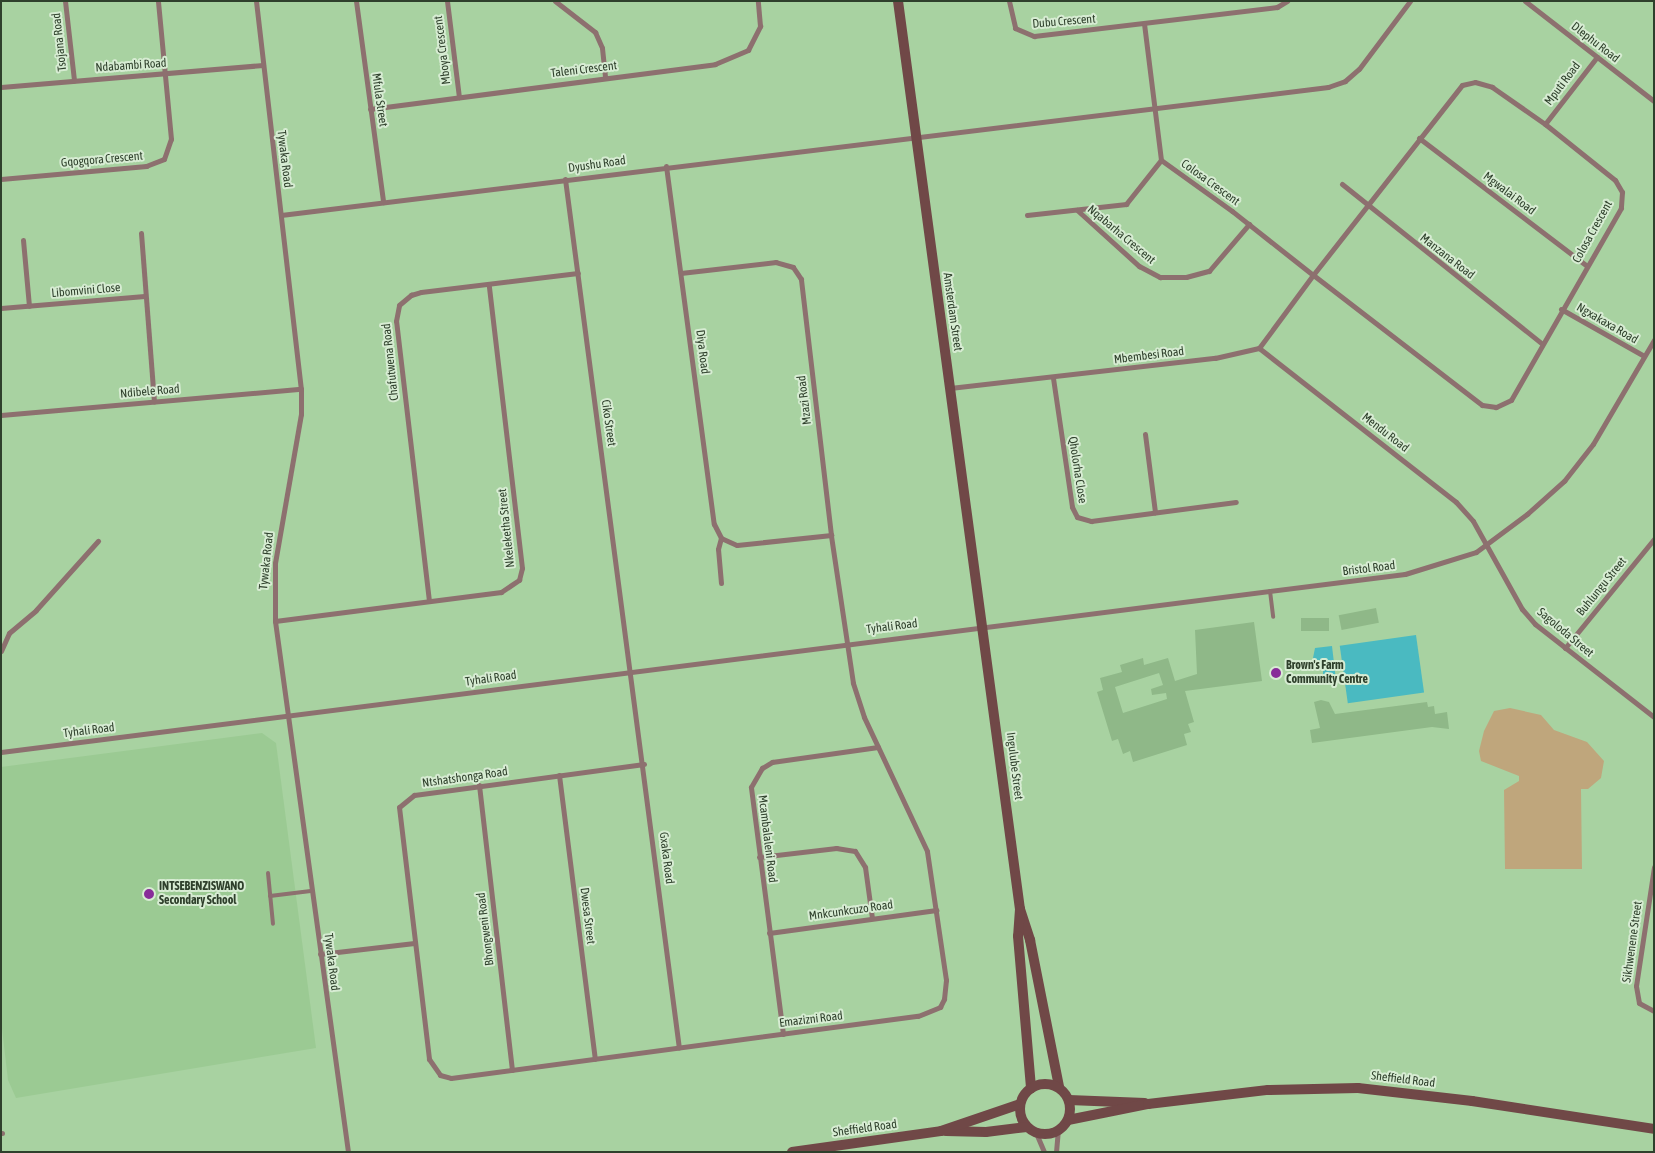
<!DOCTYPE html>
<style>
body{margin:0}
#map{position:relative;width:1655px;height:1153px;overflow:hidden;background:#a8d2a1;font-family:"Asap Condensed",sans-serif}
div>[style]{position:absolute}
.built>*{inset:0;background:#9bca93}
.green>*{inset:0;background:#bfa67c}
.water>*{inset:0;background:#4abac1;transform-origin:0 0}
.building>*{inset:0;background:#8fb888;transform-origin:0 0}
.lane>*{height:4px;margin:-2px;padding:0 2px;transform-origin:2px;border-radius:2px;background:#8d706f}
.street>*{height:5px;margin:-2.5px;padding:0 2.5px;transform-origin:2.5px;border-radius:2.5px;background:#8d706f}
.secondary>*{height:10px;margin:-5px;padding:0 5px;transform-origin:5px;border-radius:5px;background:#704847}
.secondary>.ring{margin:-5px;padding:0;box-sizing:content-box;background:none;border:10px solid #704847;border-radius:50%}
.dots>*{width:14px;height:14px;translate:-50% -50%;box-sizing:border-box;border:2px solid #d7ecd3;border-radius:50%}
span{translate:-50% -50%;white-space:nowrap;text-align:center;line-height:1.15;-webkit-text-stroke:4px #d7ecd3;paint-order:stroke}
.street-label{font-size:12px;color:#2f402c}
.poi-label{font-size:12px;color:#2f402c;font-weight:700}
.left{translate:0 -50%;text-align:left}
.frame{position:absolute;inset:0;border:2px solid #2f402c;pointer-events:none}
</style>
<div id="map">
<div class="built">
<i style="clip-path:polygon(262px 733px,276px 743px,316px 1048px,16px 1098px,8px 1080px,1px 1020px,1px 767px)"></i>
</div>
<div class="green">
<i style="clip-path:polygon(1510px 708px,1541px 715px,1554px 730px,1587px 742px,1604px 761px,1601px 778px,1588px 789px,1581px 789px,1582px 869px,1505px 869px,1504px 790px,1519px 781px,1519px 776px,1481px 761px,1479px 751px,1484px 731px,1494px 711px)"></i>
</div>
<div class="water">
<i style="left:1416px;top:635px;width:58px;height:77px;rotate:82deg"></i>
<i style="clip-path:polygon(1332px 646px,1336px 680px,1323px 676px,1323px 666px,1313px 658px,1315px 648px)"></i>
</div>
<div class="building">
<i style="left:1376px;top:608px;width:15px;height:38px;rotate:79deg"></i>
<i style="left:1329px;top:618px;width:13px;height:28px;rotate:90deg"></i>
<i style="clip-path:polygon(evenodd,1254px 622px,1262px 681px,1185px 691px,1194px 722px,1188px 724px,1191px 732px,1184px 734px,1187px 745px,1133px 762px,1130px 751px,1123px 754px,1118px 739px,1112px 741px,1097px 692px,1103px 690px,1100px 678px,1122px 672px,1120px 665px,1143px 658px,1144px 665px,1168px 658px,1175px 681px,1197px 674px,1195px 630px,1254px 622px,1159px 673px,1163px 685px,1151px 689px,1152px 695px,1166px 693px,1167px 699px,1123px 713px,1115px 687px,1159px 673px)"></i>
<i style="clip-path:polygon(1321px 700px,1329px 702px,1335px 714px,1427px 702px,1428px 707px,1434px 706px,1435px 714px,1447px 712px,1449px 729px,1432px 727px,1312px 743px,1310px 730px,1320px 728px,1314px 702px)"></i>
</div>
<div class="lane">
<i style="left:1270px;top:591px;width:26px;rotate:83deg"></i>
<i style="left:268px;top:873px;width:51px;rotate:84.4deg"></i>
<i style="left:270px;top:896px;width:41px;rotate:-7deg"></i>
</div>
<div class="street">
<i style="left:65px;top:1px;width:80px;rotate:83.5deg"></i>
<i style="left:256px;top:1px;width:391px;rotate:83.4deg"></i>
<i style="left:301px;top:389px;width:25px;rotate:90deg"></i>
<i style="left:301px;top:414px;width:151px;rotate:99.9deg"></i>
<i style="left:275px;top:563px;width:58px;rotate:90deg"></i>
<i style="left:275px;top:621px;width:536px;rotate:82.17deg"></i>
<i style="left:356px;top:1px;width:203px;rotate:82.3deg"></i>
<i style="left:447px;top:1px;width:97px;rotate:82.9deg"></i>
<i style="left:555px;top:1px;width:51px;rotate:37.8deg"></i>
<i style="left:595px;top:32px;width:17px;rotate:66deg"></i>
<i style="left:602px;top:48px;width:29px;rotate:84deg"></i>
<i style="left:1009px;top:1px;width:28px;rotate:77deg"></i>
<i style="left:1015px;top:28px;width:21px;rotate:23deg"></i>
<i style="left:1034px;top:36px;width:245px;rotate:-6.8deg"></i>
<i style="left:1277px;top:7px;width:12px;rotate:-31deg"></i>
<i style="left:1525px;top:1px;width:163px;rotate:37.8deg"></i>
<i style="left:1px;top:87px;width:263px;rotate:-4.8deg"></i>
<i style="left:370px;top:109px;width:348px;rotate:-7.4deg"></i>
<i style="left:715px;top:64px;width:36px;rotate:-23deg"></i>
<i style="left:748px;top:50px;width:27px;rotate:-63deg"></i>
<i style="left:760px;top:26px;width:25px;rotate:-95deg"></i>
<i style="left:1545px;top:124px;width:85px;rotate:-52.2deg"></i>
<i style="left:1419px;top:138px;width:210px;rotate:37.3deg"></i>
<i style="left:666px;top:166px;width:361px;rotate:82.4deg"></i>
<i style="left:714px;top:524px;width:16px;rotate:63deg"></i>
<i style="left:721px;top:538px;width:17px;rotate:24deg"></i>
<i style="left:737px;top:545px;width:95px;rotate:-6.1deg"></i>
<i style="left:1px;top:179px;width:146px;rotate:-5.1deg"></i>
<i style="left:146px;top:166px;width:19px;rotate:-21deg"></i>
<i style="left:164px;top:159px;width:21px;rotate:-71deg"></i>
<i style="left:171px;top:139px;width:139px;rotate:-95.4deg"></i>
<i style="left:565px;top:179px;width:876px;rotate:82.53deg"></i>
<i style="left:1342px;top:184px;width:255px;rotate:38.6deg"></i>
<i style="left:1077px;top:210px;width:84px;rotate:42.1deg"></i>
<i style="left:1139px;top:266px;width:24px;rotate:28deg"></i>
<i style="left:1160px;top:277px;width:26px"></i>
<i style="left:1186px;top:277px;width:24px;rotate:-15deg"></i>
<i style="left:1209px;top:271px;width:62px;rotate:-49.6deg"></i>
<i style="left:281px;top:215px;width:1055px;rotate:-6.97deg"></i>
<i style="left:1328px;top:87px;width:18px;rotate:-19deg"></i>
<i style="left:1345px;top:81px;width:18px;rotate:-41deg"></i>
<i style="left:1359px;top:69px;width:85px;rotate:-53.1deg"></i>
<i style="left:1027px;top:215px;width:100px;rotate:-6.3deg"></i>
<i style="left:1126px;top:204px;width:56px;rotate:-51.5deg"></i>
<i style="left:141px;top:233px;width:169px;rotate:85.6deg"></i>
<i style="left:23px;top:240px;width:66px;rotate:84.8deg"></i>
<i style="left:1px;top:308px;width:144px;rotate:-4.8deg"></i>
<i style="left:1561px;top:309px;width:95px;rotate:29.5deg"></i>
<i style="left:1259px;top:348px;width:250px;rotate:38deg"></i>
<i style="left:1456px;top:502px;width:25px;rotate:48deg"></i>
<i style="left:1473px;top:521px;width:101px;rotate:60.9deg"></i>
<i style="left:1522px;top:609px;width:20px;rotate:49deg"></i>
<i style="left:1535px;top:624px;width:151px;rotate:38deg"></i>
<i style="left:1053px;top:378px;width:130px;rotate:81.6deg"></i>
<i style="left:1072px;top:507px;width:11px;rotate:63deg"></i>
<i style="left:1077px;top:517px;width:15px;rotate:16deg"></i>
<i style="left:1091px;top:521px;width:146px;rotate:-7.5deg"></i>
<i style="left:950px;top:388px;width:267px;rotate:-6.5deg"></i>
<i style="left:1215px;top:358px;width:45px;rotate:-12.8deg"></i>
<i style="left:1259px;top:348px;width:91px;rotate:-53.5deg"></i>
<i style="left:1313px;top:275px;width:241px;rotate:-51.9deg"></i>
<i style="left:1462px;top:85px;width:13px;rotate:-13deg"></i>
<i style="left:1475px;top:82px;width:18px;rotate:16deg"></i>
<i style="left:1492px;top:87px;width:65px;rotate:34.9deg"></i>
<i style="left:1545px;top:124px;width:90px;rotate:38.7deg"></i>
<i style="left:1615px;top:180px;width:14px;rotate:60deg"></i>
<i style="left:1622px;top:192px;width:16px;rotate:94deg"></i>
<i style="left:1621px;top:208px;width:221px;rotate:119.8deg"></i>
<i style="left:1511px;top:400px;width:17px;rotate:155deg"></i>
<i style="left:1496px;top:407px;width:14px;rotate:-172deg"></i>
<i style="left:1482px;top:405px;width:213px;rotate:-142.4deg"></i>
<i style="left:1313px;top:275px;width:103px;rotate:-141.7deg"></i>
<i style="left:1232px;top:211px;width:87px;rotate:-144.3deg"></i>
<i style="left:1161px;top:160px;width:137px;rotate:-97.1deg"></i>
<i style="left:1px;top:415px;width:301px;rotate:-5deg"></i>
<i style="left:1145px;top:434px;width:79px;rotate:82.7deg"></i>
<i style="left:721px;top:583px;width:34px;rotate:-95deg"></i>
<i style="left:718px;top:549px;width:11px;rotate:-75deg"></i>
<i style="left:429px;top:601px;width:282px;rotate:-96.7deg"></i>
<i style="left:396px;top:321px;width:16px;rotate:-79deg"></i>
<i style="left:399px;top:305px;width:16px;rotate:-40deg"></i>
<i style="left:411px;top:295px;width:10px;rotate:-17deg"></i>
<i style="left:421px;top:292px;width:158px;rotate:-6.9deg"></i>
<i style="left:275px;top:621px;width:228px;rotate:-7.3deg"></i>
<i style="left:501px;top:592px;width:22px;rotate:-34deg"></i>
<i style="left:519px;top:580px;width:12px;rotate:-76deg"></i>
<i style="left:522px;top:568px;width:285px;rotate:-96.7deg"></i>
<i style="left:1565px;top:648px;width:141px;rotate:-50.8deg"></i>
<i style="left:1px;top:651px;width:20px;rotate:-66deg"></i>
<i style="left:9px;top:633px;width:35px;rotate:-40deg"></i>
<i style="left:36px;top:610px;width:93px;rotate:-48.1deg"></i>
<i style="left:1px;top:752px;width:1415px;rotate:-7.23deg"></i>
<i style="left:1405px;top:574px;width:74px;rotate:-17.2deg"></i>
<i style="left:1476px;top:552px;width:64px;rotate:-36.7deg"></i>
<i style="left:1527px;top:514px;width:50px;rotate:-41.7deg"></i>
<i style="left:1564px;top:481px;width:47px;rotate:-51.9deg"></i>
<i style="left:1593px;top:444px;width:121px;rotate:-59.6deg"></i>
<i style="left:644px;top:764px;width:232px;rotate:172.3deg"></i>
<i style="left:414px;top:795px;width:19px;rotate:141deg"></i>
<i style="left:399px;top:807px;width:254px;rotate:83.2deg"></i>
<i style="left:429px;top:1059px;width:19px;rotate:55deg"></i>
<i style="left:440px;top:1075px;width:11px;rotate:15deg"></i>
<i style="left:451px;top:1078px;width:471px;rotate:-7.6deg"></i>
<i style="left:918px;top:1016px;width:24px;rotate:-22deg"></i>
<i style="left:940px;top:1007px;width:9px;rotate:-63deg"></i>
<i style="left:944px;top:999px;width:19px;rotate:-84deg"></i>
<i style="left:946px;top:980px;width:130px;rotate:-98.4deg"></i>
<i style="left:927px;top:851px;width:148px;rotate:-115.2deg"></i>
<i style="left:864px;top:717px;width:36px;rotate:-108deg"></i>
<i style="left:853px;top:683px;width:150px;rotate:-98.5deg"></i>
<i style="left:831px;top:535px;width:258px;rotate:-96.7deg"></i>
<i style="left:801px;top:279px;width:14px;rotate:-124deg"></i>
<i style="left:793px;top:267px;width:18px;rotate:-164deg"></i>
<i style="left:776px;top:262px;width:96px;rotate:173.4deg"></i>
<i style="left:559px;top:775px;width:286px;rotate:82.8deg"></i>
<i style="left:479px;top:785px;width:287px;rotate:83.4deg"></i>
<i style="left:759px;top:857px;width:78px;rotate:-6.7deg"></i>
<i style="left:836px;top:848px;width:19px;rotate:9deg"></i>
<i style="left:855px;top:851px;width:19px;rotate:58deg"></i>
<i style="left:865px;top:867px;width:51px;rotate:82.2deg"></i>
<i style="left:1654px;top:867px;width:120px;rotate:98.6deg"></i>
<i style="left:1636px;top:986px;width:17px;rotate:80deg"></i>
<i style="left:1639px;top:1003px;width:17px;rotate:28deg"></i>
<i style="left:769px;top:933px;width:169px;rotate:-7.8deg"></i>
<i style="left:320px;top:954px;width:95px;rotate:-6.7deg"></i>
<i style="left:783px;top:1034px;width:249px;rotate:-97.4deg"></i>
<i style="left:751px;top:787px;width:22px;rotate:-60deg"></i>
<i style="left:762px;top:768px;width:12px;rotate:-31deg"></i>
<i style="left:772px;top:762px;width:107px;rotate:-8.1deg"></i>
<i style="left:1px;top:1133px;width:1px"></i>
<i style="left:1036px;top:1133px;width:21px;rotate:67deg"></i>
<i style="left:1056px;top:1152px;width:21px;rotate:-85deg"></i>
</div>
<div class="secondary">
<i style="left:898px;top:1px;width:916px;rotate:82.35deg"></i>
<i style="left:1020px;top:909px;width:33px;rotate:72deg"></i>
<i style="left:1030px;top:940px;width:150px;rotate:78.8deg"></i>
<i style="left:1020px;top:909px;width:27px;rotate:94deg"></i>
<i style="left:1018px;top:936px;width:153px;rotate:85.1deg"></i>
<i class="ring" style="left:1020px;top:1084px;width:40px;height:40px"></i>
<i style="left:1069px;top:1100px;width:76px;rotate:2.3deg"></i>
<i style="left:1068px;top:1120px;width:82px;rotate:-11.3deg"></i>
<i style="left:1148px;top:1104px;width:121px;rotate:-6.7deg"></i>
<i style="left:1268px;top:1090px;width:90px;rotate:-1.3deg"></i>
<i style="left:1358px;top:1088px;width:115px;rotate:6.5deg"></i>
<i style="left:1472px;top:1101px;width:184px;rotate:8.7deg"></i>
<i style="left:946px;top:1131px;width:40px;rotate:1.4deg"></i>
<i style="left:986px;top:1132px;width:41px;rotate:-7deg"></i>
<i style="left:792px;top:1152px;width:150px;rotate:-8deg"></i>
<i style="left:941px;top:1131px;width:83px;rotate:-18.9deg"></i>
</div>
<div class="dots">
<i style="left:1276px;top:673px;background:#882d99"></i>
<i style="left:149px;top:894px;background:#882d99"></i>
</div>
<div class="street-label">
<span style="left:1064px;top:22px;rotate:-5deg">Dubu Crescent</span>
<span style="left:60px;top:42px;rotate:-96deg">Tsojana Road</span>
<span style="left:1595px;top:43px;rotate:38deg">Dlephu Road</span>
<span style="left:443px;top:50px;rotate:-97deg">Mboya Crescent</span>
<span style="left:131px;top:66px;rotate:-4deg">Ndabambi Road</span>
<span style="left:584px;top:70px;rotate:-7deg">Taleni Crescent</span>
<span style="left:1563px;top:84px;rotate:-53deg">Mputi Road</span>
<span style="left:379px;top:100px;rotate:82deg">Mfula Street</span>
<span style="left:284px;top:159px;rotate:83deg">Tywaka Road</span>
<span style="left:102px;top:160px;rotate:-5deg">Gqogqora Crescent</span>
<span style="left:597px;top:165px;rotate:-8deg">Dyushu Road</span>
<span style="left:1210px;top:183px;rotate:36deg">Colosa Crescent</span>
<span style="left:1509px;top:194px;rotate:37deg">Mgwalai Road</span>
<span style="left:1593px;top:232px;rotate:-61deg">Colosa Crescent</span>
<span style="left:1121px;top:235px;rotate:40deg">Nqabarha Crescent</span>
<span style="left:1447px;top:257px;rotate:38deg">Manzana Road</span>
<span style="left:86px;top:291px;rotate:-5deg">Libomvini Close</span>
<span style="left:952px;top:312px;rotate:82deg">Amsterdam Street</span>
<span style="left:1607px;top:324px;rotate:30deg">Ngxakaxa Road</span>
<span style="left:702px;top:352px;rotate:83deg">Diya Road</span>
<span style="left:1149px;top:356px;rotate:-7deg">Mbembesi Road</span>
<span style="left:391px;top:362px;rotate:-96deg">Chafutwena Road</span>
<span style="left:150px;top:392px;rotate:-5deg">Ndibele Road</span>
<span style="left:805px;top:400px;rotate:-97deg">Mzazi Road</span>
<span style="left:608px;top:423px;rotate:82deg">Ciko Street</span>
<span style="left:1385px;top:433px;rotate:38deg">Mendu Road</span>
<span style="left:1077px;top:470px;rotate:81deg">Qholorha Close</span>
<span style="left:507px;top:528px;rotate:-96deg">Nkeleketha Street</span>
<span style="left:267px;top:561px;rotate:-84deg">Tywaka Road</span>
<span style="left:1369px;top:569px;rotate:-7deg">Bristol Road</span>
<span style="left:1602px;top:587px;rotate:-51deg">Buhlungu Street</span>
<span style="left:892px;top:627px;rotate:-7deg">Tyhali Road</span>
<span style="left:1565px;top:633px;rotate:40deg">Sagoloda Street</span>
<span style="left:491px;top:679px;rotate:-8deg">Tyhali Road</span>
<span style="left:89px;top:731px;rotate:-7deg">Tyhali Road</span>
<span style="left:1014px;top:766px;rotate:83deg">Ingulube Street</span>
<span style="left:465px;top:778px;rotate:-8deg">Ntshatshonga Road</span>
<span style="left:767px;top:839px;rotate:83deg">Mcambalaleni Road</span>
<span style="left:666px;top:858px;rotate:83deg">Gxaka Road</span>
<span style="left:851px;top:911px;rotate:-8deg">Mnkcunkcuzo Road</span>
<span style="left:587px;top:916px;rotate:83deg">Dwesa Street</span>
<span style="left:486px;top:929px;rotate:-97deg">Bhongweni Road</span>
<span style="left:1633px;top:942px;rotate:-82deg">Sikhwenene Street</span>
<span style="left:331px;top:962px;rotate:83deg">Tywaka Road</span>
<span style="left:811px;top:1020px;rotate:-7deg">Emazizni Road</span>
<span style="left:1403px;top:1080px;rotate:7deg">Sheffield Road</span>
<span style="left:865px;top:1129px;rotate:-8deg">Sheffield Road</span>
</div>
<div class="poi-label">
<span class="left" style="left:1286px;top:673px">Brown's Farm<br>Community Centre</span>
<span class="left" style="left:159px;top:894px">INTSEBENZISWANO<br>Secondary School</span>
</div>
<div class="frame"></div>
</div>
